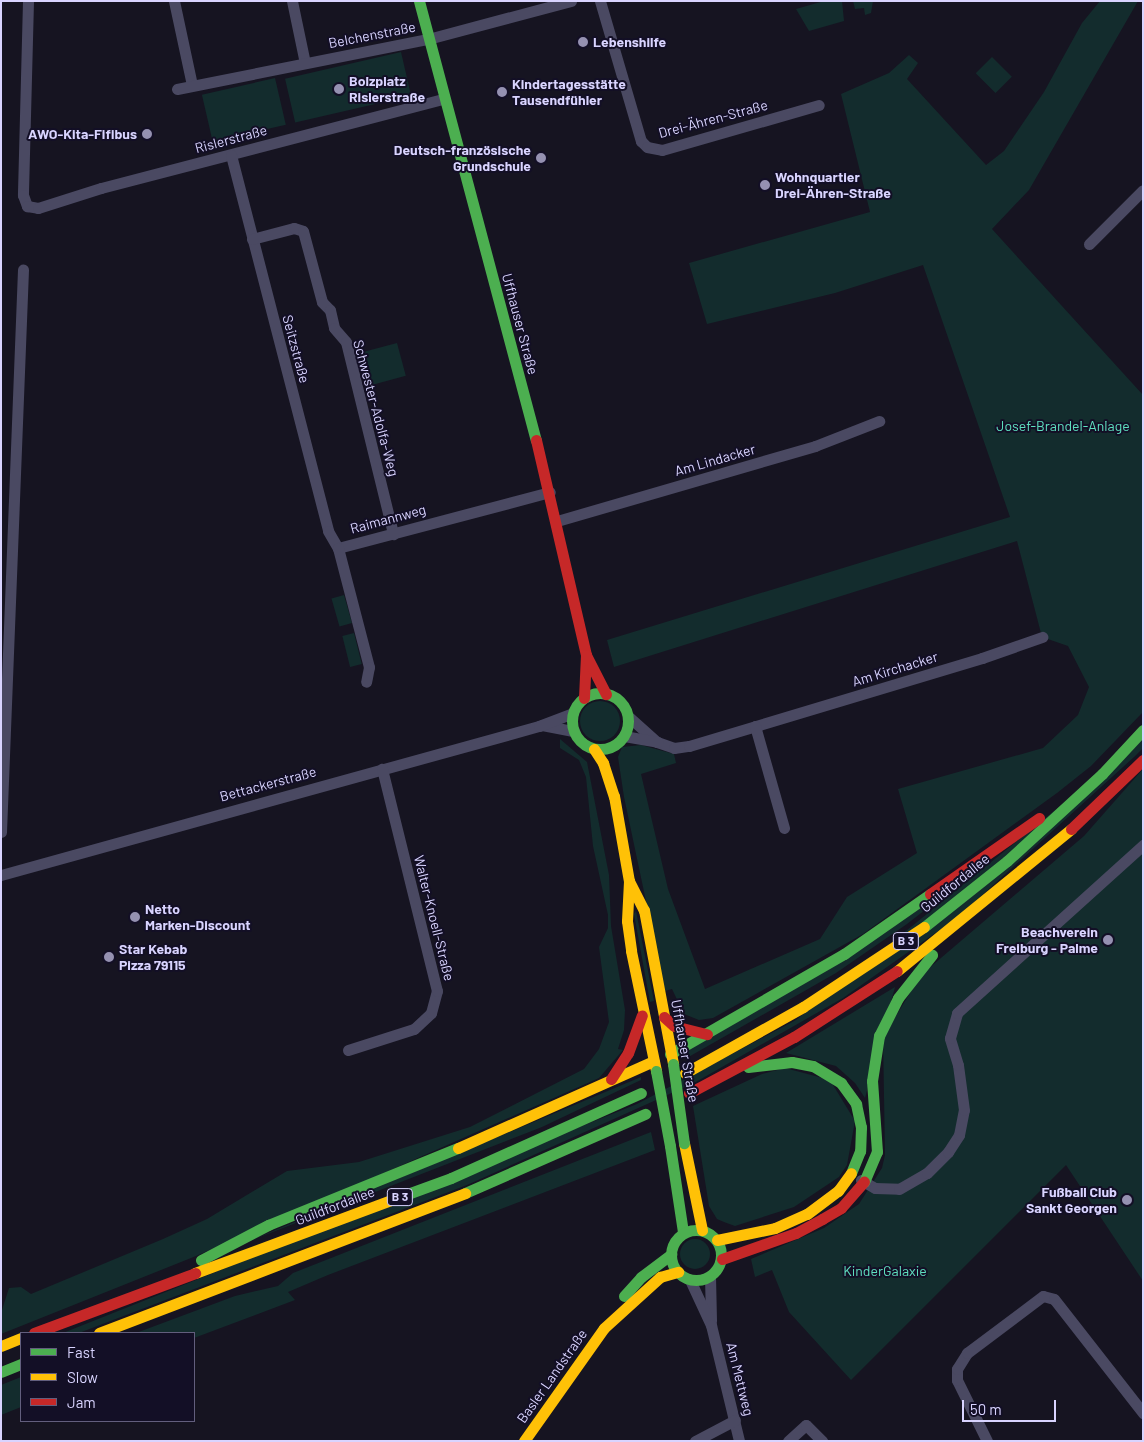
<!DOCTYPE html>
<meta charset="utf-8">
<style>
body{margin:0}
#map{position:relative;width:1144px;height:1442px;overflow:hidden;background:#161421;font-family:Barlow,sans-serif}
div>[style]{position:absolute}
.green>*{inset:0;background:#132c2d;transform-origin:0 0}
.round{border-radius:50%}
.street>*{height:11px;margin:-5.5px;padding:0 5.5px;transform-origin:5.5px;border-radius:5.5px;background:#4a4962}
.fast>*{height:11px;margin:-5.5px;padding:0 5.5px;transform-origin:5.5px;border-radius:5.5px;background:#4caf50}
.fast>.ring{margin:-5.5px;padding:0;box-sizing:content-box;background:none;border:11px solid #4caf50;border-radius:50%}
.slow>*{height:11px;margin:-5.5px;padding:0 5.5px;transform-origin:5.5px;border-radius:5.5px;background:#ffc107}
.jam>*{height:11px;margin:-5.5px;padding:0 5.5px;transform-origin:5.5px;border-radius:5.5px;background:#c62828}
.fast-bridge>*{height:11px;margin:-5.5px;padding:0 5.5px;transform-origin:5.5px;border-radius:5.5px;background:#4caf50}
.dots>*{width:14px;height:14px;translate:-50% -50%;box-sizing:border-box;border:2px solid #130f26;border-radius:50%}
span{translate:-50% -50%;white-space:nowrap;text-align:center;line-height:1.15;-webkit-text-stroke:4px #130f26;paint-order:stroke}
.shield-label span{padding:1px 4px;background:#130f26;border:1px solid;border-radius:4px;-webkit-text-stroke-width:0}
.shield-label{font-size:12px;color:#d9d4ff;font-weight:700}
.street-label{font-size:14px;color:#d9d4ff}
.poi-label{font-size:14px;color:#d9d4ff;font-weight:700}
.left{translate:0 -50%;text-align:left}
.right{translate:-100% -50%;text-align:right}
.park-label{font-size:14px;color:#5fe0c0}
.frame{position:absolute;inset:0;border:2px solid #d9d4ff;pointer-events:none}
.legend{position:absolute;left:20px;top:1332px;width:175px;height:90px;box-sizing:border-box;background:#130f26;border:1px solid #625e7d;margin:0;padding:6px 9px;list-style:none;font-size:15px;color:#d9d4ff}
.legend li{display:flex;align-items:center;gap:10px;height:25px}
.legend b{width:25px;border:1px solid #625e7d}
.scale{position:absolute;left:962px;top:1400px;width:94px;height:22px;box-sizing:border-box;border:2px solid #d9d4ff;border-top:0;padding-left:6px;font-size:15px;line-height:18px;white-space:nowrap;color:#d9d4ff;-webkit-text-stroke:4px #130f26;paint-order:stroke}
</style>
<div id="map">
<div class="green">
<i style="clip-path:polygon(824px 1px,842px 1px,844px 21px,809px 31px,796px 9px)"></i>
<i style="clip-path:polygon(853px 1px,873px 1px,871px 13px,865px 15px,864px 8px,855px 9px)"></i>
<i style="clip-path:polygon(1100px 1px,1138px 1px,1029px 190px,992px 229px,1143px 395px,1143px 712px,1091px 766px,1057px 793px,863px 934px,713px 1018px,699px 1020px,684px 1014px,672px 989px,665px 991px,624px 797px,618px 757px,622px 747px,641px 745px,674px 754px,676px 763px,641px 774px,668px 889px,705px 989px,820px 939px,847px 897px,917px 853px,898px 789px,1043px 748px,1078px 715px,1089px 687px,1068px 646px,1042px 637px,1017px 541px,614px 667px,607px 640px,1010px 517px,923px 265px,835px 293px,707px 324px,689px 263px,870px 212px,841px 94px,889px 73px,909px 55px,918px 63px,907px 79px,986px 165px,1004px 151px,1044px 92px,1082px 23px)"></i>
<i style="left:401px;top:52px;width:45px;height:119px;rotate:77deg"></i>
<i style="left:992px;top:57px;width:28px;height:23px;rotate:45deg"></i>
<i style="left:275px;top:78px;width:48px;height:75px;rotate:77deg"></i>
<i style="left:397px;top:343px;width:34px;height:40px;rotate:75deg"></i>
<i style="left:344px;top:595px;width:29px;height:13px;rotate:74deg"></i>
<i style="left:354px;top:633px;width:32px;height:12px;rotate:76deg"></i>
<i class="round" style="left:580px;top:701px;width:40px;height:40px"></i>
<i style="clip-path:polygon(560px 739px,587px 762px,609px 875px,611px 926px,625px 1010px,624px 1030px,618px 1049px,623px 1050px,599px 1078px,196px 1256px,1px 1334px,1px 1313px,9px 1288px,21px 1287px,31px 1294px,163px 1239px,207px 1219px,287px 1171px,359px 1162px,470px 1127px,584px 1069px,599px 1049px,609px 1022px,599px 947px,608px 928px,608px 915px,593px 846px,586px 777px,579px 760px,560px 748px)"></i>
<i style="clip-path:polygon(1143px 739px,1143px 748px,1134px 757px,958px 917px,843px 998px,694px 1083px,467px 1185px,79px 1333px,63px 1333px,637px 1104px,796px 1020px)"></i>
<i style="clip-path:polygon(1143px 769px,1143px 1281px,1066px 1165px,851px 1380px,789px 1312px,772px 1270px,755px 1277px,751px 1259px,824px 1228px,859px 1204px,882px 1168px,885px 1155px,883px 1037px,921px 975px,1084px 836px)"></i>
<i style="clip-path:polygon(993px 857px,907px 924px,836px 973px,685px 1059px,684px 1053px)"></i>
<i style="clip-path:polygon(636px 911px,654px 1001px,650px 1002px,634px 914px)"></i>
<i style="clip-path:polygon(895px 987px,865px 1098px,855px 1083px,836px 1066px,786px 1053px)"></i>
<i style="clip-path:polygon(785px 1068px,830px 1080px,855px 1121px,847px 1165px,839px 1177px,794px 1207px,735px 1226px,724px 1222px,717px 1219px,709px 1206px,693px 1106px,762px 1074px)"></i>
<i style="clip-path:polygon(641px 1077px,641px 1080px,542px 1127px,242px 1244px)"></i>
<i style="clip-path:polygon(651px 1132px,655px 1150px,328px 1275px,288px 1292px,295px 1300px,194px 1338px,194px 1333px,136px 1333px,235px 1296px,278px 1286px,293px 1273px)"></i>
<i class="round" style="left:680px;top:1239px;width:30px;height:30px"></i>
<i style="clip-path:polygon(21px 1377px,21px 1407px,1px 1415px,1px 1385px)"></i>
</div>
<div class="street">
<i style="left:28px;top:1px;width:194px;rotate:91.5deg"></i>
<i style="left:23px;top:195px;width:12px;rotate:70deg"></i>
<i style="left:27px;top:206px;width:11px;rotate:10deg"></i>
<i style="left:38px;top:208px;width:66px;rotate:-17.6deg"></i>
<i style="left:101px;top:188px;width:353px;rotate:-14.6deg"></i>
<i style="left:174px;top:1px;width:86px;rotate:77.9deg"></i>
<i style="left:292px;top:1px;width:63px;rotate:78.2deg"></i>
<i style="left:600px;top:1px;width:146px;rotate:73.7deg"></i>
<i style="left:641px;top:141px;width:8px;rotate:45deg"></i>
<i style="left:647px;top:147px;width:15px;rotate:11deg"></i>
<i style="left:662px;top:150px;width:163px;rotate:-16deg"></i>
<i style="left:177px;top:89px;width:256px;rotate:-11.3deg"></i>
<i style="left:428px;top:39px;width:148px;rotate:-14.9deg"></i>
<i style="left:231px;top:155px;width:388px;rotate:75.5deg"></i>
<i style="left:328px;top:531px;width:20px;rotate:60deg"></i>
<i style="left:252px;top:239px;width:43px;rotate:-14.7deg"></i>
<i style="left:294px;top:228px;width:9px;rotate:18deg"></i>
<i style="left:303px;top:231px;width:73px;rotate:75deg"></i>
<i style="left:322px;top:302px;width:11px;rotate:45deg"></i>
<i style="left:330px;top:310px;width:18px;rotate:77deg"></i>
<i style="left:334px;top:328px;width:18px;rotate:49deg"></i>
<i style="left:346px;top:342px;width:198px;rotate:76.2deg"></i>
<i style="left:1089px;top:244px;width:76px;rotate:-45deg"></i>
<i style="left:557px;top:521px;width:269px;rotate:-16.2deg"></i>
<i style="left:815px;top:446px;width:69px;rotate:-21.3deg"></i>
<i style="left:338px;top:548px;width:219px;rotate:-14.8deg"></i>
<i style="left:338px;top:548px;width:123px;rotate:75.4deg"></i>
<i style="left:369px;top:667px;width:15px;rotate:101deg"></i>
<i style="left:628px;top:716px;width:39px;rotate:42deg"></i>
<i style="left:657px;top:742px;width:18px;rotate:19deg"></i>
<i style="left:674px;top:748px;width:15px;rotate:-8deg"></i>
<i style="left:689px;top:746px;width:306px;rotate:-16.7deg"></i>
<i style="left:982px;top:658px;width:64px;rotate:-19.3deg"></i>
<i style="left:542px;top:725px;width:33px;rotate:11deg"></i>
<i style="left:755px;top:726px;width:106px;rotate:74.1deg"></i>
<i style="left:624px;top:736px;width:34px;rotate:10deg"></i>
<i style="left:1px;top:832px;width:563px;rotate:-87.76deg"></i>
<i style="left:1px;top:875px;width:558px;rotate:-15.48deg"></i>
<i style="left:539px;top:726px;width:36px;rotate:-21deg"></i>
<i style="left:348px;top:1050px;width:69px;rotate:-17.7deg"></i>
<i style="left:414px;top:1029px;width:23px;rotate:-43deg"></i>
<i style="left:431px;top:1013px;width:23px;rotate:-75deg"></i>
<i style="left:437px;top:991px;width:229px;rotate:-103.9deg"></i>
<i style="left:861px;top:1180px;width:16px;rotate:30deg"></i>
<i style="left:875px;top:1188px;width:24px;rotate:2deg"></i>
<i style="left:899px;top:1189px;width:32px;rotate:-30deg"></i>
<i style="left:927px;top:1173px;width:30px;rotate:-45deg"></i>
<i style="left:948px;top:1152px;width:20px;rotate:-57deg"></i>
<i style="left:959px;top:1135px;width:25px;rotate:-79deg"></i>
<i style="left:964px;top:1110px;width:45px;rotate:-97.6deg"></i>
<i style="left:958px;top:1065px;width:28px;rotate:-107deg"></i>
<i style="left:950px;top:1038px;width:26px;rotate:-74deg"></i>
<i style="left:957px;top:1013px;width:251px;rotate:-42.1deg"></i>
<i style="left:710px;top:1276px;width:45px;rotate:88.7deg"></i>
<i style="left:690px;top:1280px;width:50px;rotate:65deg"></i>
<i style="left:711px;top:1325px;width:119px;rotate:76.4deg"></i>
<i style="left:695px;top:1441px;width:45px;rotate:-27.7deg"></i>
<i style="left:788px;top:1441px;width:24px;rotate:-42deg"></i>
<i style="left:806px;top:1425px;width:23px;rotate:45deg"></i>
<i style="left:987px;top:1441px;width:68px;rotate:-116.2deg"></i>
<i style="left:957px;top:1380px;width:11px;rotate:-90deg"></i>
<i style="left:957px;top:1369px;width:19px;rotate:-58deg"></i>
<i style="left:967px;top:1353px;width:95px;rotate:-36.9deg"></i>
<i style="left:1043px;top:1296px;width:11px;rotate:15deg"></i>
<i style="left:1054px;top:1299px;width:145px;rotate:52deg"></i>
</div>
<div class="fast">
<i style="left:419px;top:1px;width:454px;rotate:75.1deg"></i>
<i class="ring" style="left:572px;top:693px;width:45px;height:45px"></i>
<i style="left:924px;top:927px;width:106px;rotate:-38.5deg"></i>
<i style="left:1007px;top:861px;width:129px;rotate:-42.5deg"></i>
<i style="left:1102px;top:774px;width:60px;rotate:-47deg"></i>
<i style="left:670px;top:1054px;width:201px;rotate:-29.9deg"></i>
<i style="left:844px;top:954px;width:105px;rotate:-34.9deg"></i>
<i style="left:748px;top:1067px;width:44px;rotate:-6.5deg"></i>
<i style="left:792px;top:1062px;width:21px;rotate:11deg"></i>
<i style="left:813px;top:1066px;width:33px;rotate:31deg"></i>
<i style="left:841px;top:1083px;width:26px;rotate:54deg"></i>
<i style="left:856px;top:1104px;width:24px;rotate:78deg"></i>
<i style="left:861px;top:1127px;width:24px;rotate:92deg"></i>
<i style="left:860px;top:1151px;width:24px;rotate:112deg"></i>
<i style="left:670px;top:1146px;width:87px;rotate:81.4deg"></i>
<i style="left:864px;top:1182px;width:33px;rotate:-67deg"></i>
<i style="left:877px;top:1152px;width:71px;rotate:-94deg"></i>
<i style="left:872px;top:1081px;width:46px;rotate:-81.2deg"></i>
<i style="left:879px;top:1036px;width:42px;rotate:-63.4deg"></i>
<i style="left:898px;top:998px;width:55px;rotate:-51.7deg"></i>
<i style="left:465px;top:1193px;width:197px;rotate:-23.7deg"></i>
<i style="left:402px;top:1196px;width:52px;rotate:-20.2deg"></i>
<i style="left:451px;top:1178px;width:208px;rotate:-24.1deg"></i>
<i class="ring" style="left:671px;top:1230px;width:39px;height:39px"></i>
<i style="left:201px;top:1260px;width:76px;rotate:-27.6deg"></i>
<i style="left:268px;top:1225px;width:205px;rotate:-22.1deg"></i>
<i style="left:624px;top:1296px;width:25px;rotate:-48deg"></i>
<i style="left:641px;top:1277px;width:38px;rotate:-37deg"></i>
<i style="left:1px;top:1372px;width:22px;rotate:-22deg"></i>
</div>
<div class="slow">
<i style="left:594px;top:749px;width:17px;rotate:57deg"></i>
<i style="left:603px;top:763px;width:35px;rotate:72deg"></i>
<i style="left:614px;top:796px;width:86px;rotate:80deg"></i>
<i style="left:629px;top:881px;width:40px;rotate:92.9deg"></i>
<i style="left:627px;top:921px;width:30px;rotate:82deg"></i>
<i style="left:631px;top:951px;width:123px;rotate:78.2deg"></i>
<i style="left:629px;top:881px;width:33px;rotate:63deg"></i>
<i style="left:644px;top:910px;width:157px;rotate:79.3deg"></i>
<i style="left:897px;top:971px;width:225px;rotate:-39.2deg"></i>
<i style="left:685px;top:1073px;width:135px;rotate:-29.2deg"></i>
<i style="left:803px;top:1007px;width:145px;rotate:-33.5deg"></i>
<i style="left:684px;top:1143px;width:89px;rotate:78.3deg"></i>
<i style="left:458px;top:1148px;width:214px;rotate:-24deg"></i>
<i style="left:717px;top:1240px;width:59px;rotate:-11.7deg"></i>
<i style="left:775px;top:1228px;width:35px;rotate:-24deg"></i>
<i style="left:807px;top:1214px;width:39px;rotate:-37deg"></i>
<i style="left:838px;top:1191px;width:22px;rotate:-54deg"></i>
<i style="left:195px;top:1273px;width:221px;rotate:-20.4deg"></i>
<i style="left:99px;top:1333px;width:392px;rotate:-20.9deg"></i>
<i style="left:1px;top:1346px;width:22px;rotate:-22deg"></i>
<i style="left:524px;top:1441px;width:138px;rotate:-54.7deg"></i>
<i style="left:604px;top:1328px;width:76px;rotate:-42.3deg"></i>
<i style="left:660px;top:1277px;width:19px;rotate:-16deg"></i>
</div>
<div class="jam">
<i style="left:536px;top:440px;width:221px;rotate:76.9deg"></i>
<i style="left:586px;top:655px;width:43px;rotate:92.7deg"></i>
<i style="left:586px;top:655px;width:44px;rotate:62.9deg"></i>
<i style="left:1071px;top:829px;width:100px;rotate:-43.8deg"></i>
<i style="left:930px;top:894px;width:133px;rotate:-34.9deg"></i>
<i style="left:664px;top:1017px;width:13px;rotate:42deg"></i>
<i style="left:674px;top:1026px;width:34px;rotate:14deg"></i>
<i style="left:611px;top:1079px;width:31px;rotate:-57deg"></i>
<i style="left:628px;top:1053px;width:40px;rotate:-69.8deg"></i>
<i style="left:689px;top:1093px;width:119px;rotate:-28.1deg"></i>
<i style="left:794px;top:1037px;width:122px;rotate:-32.7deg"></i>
<i style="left:722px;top:1259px;width:78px;rotate:-19.4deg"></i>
<i style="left:796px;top:1233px;width:30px;rotate:-28deg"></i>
<i style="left:822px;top:1219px;width:22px;rotate:-30deg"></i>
<i style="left:841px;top:1208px;width:35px;rotate:-49deg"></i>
<i style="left:34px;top:1333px;width:172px;rotate:-20.4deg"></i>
</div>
<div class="fast-bridge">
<i style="left:673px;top:1064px;width:80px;rotate:82.1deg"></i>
<i style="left:656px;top:1071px;width:76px;rotate:79.4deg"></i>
</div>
<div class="dots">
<i style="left:583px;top:42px;background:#9591b1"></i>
<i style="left:339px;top:89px;background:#9591b1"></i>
<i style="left:502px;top:92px;background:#9591b1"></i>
<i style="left:147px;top:134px;background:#9591b1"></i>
<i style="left:541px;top:158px;background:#9591b1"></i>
<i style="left:765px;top:185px;background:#9591b1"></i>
<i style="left:135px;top:917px;background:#9591b1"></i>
<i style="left:1108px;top:940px;background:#9591b1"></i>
<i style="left:109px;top:957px;background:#9591b1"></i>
<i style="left:1127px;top:1200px;background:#9591b1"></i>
</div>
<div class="shield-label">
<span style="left:906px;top:941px">B 3</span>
<span style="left:400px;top:1197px">B 3</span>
</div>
<div class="street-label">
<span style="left:372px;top:35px;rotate:-11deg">Belchenstraße</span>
<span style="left:713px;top:119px;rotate:-15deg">Drei-Ähren-Straße</span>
<span style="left:231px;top:139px;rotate:-15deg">Rislerstraße</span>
<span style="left:520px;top:324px;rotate:75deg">Uffhauser Straße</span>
<span style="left:296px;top:349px;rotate:75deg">Seitzstraße</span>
<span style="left:376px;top:408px;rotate:75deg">Schwester-Adolfa-Weg</span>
<span style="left:715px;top:460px;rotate:-16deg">Am Lindacker</span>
<span style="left:388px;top:519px;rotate:-15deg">Raimannweg</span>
<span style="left:895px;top:669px;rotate:-17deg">Am Kirchacker</span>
<span style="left:268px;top:784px;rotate:-15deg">Bettackerstraße</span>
<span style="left:955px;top:883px;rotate:-39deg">Guildfordallee</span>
<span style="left:434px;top:918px;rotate:76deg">Walter-Knoell-Straße</span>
<span style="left:685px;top:1051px;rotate:80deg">Uffhauser Straße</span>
<span style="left:335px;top:1206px;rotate:-21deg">Guildfordallee</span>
<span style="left:552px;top:1376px;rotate:-55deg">Basler Landstraße</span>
<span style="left:740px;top:1379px;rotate:76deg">Am Mettweg</span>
</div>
<div class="poi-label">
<span class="left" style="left:593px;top:42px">Lebenshilfe</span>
<span class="left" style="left:349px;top:89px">Bolzplatz<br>Rislerstraße</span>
<span class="left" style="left:512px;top:92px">Kindertagesstätte<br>Tausendfühler</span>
<span class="right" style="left:137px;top:134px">AWO-Kita-Fifibus</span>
<span class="right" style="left:531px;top:158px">Deutsch-französische<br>Grundschule</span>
<span class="left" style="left:775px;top:185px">Wohnquartier<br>Drei-Ähren-Straße</span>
<span class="left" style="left:145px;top:917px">Netto<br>Marken-Discount</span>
<span class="right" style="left:1098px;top:940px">Beachverein<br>Freiburg - Palme</span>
<span class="left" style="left:119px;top:957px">Star Kebab<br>Pizza 79115</span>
<span class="right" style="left:1117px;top:1200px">Fußball Club<br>Sankt Georgen</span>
</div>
<div class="park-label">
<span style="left:1063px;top:426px">Josef-Brandel-Anlage</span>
<span style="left:885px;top:1271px">KinderGalaxie</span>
</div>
<div class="frame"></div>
<ul class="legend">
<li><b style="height:6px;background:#4caf50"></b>Fast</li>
<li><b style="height:6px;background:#ffc107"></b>Slow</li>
<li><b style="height:6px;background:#c62828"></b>Jam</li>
</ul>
<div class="scale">50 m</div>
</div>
